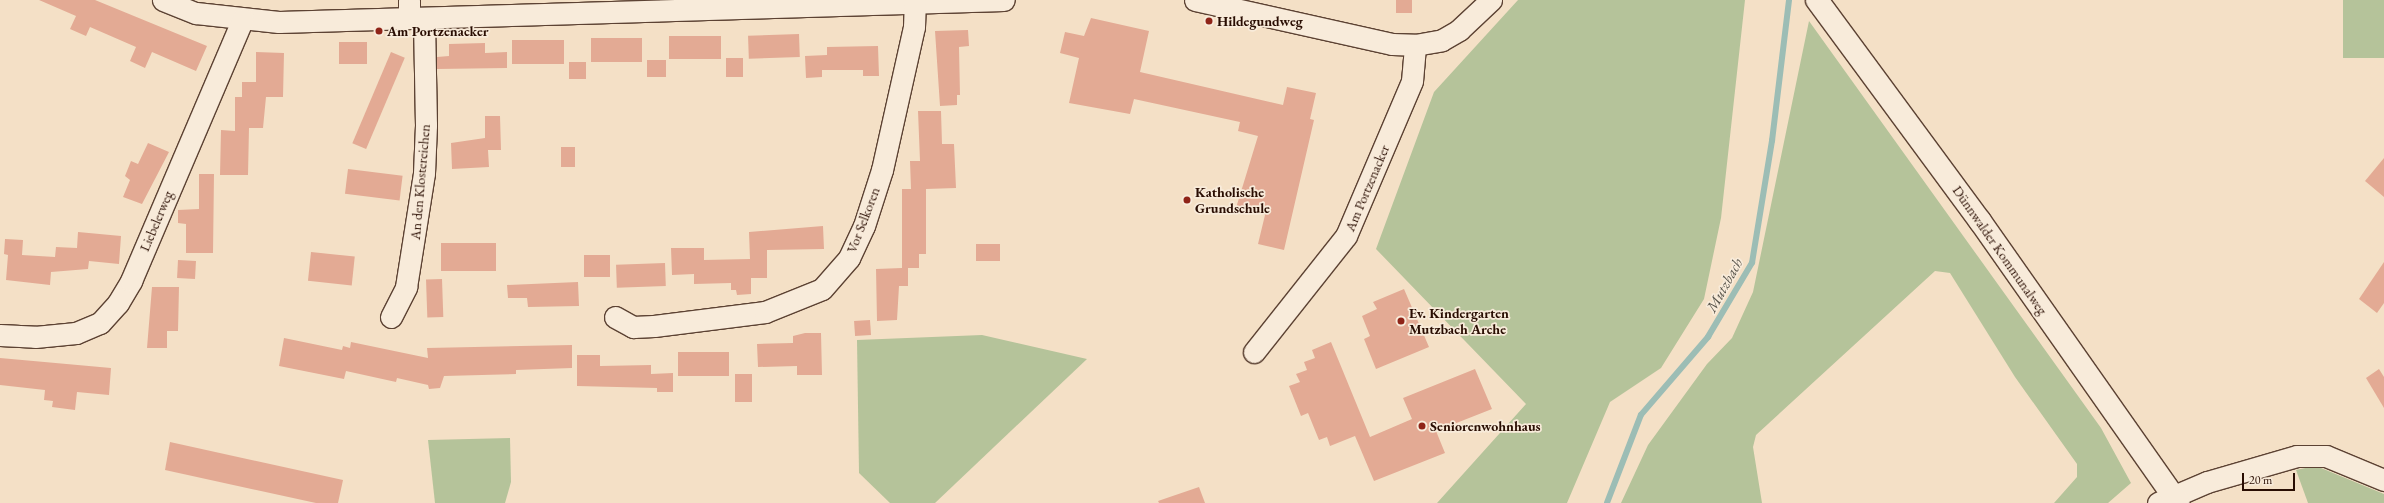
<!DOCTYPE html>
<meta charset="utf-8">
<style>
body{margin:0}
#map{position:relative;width:2384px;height:503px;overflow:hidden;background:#f4e0c6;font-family:"EB Garamond",serif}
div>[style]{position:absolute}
.green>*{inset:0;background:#b5c39a;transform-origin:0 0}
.stream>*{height:5.5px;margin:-2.75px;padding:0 2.75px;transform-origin:2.75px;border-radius:2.75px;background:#9cbdb5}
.building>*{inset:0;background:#e3aa94;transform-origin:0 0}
.roads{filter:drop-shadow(1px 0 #5c4233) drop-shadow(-1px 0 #5c4233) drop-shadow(0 1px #5c4233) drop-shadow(0 -1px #5c4233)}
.street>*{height:21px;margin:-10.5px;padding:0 10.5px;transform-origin:10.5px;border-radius:10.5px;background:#f8ebda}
.secondary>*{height:22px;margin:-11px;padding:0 11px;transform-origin:11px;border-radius:11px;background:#f8ebda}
.dots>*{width:11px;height:11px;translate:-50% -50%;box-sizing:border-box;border:2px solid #f8ebda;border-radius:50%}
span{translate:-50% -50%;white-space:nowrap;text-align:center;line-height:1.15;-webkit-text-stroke:3.5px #f8ebda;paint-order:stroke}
.poi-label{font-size:14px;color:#290d02;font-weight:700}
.left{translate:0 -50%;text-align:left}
.street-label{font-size:14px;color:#290d02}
.water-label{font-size:15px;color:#57534a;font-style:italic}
.scale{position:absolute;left:2242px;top:473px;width:53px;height:18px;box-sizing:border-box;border:2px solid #290d02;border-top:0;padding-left:5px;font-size:12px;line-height:14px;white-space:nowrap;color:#290d02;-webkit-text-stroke:3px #f8ebda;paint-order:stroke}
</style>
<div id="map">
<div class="green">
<i style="clip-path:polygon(1518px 0,1745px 0,1721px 218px,1704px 299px,1661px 368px,1610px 402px,1567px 503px,1437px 503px,1526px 404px,1376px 249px,1434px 92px)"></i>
<i style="left:2343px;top:0;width:41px;height:58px"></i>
<i style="clip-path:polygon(1809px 21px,2101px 428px,2131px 483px,2108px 503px,2054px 503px,2077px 477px,2077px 464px,2015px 377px,1950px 273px,1935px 271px,1756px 435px,1753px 447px,1762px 503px,1621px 503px,1648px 445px,1707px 364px,1732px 338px,1753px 292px)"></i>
<i style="clip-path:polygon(982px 335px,1087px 359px,935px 503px,890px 503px,859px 473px,857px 340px)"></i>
<i style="clip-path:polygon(510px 438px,511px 482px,505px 503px,435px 503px,428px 440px)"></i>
<i style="clip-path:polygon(2310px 467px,2321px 468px,2384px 494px,2384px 503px,2308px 503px,2296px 470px)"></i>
</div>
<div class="stream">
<i style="left:1607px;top:503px;width:94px;rotate:-68.9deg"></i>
<i style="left:1641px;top:415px;width:103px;rotate:-49.3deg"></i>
<i style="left:1708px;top:337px;width:86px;rotate:-59.3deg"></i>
<i style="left:1752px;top:263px;width:124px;rotate:-80.7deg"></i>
<i style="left:1772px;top:141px;width:142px;rotate:-83.1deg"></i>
</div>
<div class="building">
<i style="clip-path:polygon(39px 0,95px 0,207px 46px,196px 71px,152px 52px,145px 68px,130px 61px,136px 47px,90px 27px,86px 36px,70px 29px,76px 16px)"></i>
<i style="left:1396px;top:0;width:16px;height:13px"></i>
<i style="clip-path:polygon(1091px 18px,1149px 31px,1140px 72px,1283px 105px,1287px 87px,1316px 93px,1310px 119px,1314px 120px,1284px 250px,1258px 244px,1265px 215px,1236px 208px,1258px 136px,1238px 131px,1240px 122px,1134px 99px,1130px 114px,1069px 103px,1079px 58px,1060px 53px,1065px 32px,1084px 36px)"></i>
<i style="clip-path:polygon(968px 30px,969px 46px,959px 47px,960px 95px,957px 95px,957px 105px,940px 106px,935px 31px)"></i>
<i style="left:799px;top:34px;width:23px;height:51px;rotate:88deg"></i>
<i style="left:721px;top:36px;width:23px;height:52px;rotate:90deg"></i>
<i style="left:642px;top:38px;width:24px;height:51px;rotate:90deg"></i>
<i style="left:564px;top:40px;width:24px;height:52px;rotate:90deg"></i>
<i style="left:339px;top:42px;width:28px;height:22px"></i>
<i style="clip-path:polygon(485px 43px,485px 53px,507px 52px,507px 68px,437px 69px,437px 57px,449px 56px,449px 44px)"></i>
<i style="clip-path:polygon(878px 46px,879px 76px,863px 76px,863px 70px,822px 70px,822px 77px,806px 78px,805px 56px,827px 55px,827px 47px)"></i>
<i style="clip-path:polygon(256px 52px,284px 53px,283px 97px,266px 97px,263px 128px,249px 128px,248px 175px,220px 175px,221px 130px,235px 131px,235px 97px,242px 97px,242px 82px,256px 82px)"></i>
<i style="left:391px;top:52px;width:15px;height:99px;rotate:23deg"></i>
<i style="left:726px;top:58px;width:17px;height:19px"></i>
<i style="left:666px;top:60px;width:17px;height:19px;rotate:90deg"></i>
<i style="left:586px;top:62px;width:17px;height:17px;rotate:90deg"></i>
<i style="clip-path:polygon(918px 111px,941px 111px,942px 144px,954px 144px,956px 188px,926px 189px,926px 254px,919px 254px,919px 268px,908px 268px,908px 286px,899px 286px,897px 320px,877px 321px,876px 269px,902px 268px,902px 189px,911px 189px,910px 161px,920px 161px)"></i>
<i style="clip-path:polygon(485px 116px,500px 116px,501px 150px,488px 150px,489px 167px,452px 169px,451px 143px,485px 138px)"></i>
<i style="clip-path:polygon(148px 143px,169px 152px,142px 204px,123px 197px,130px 180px,125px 176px,131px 161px,138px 164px)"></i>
<i style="left:561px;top:147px;width:14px;height:20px"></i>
<i style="clip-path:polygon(2384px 158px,2384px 197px,2365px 181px)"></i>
<i style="left:348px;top:169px;width:55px;height:25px;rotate:7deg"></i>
<i style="clip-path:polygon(199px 174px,214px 174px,213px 253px,186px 253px,186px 224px,178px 223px,178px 210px,199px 209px)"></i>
<i style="clip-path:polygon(823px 226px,824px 249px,767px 250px,767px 278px,751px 278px,751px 294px,737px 295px,736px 290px,731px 290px,731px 283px,694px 284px,694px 274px,672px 275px,671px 248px,704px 248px,704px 260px,750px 259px,749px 232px)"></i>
<i style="clip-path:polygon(78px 232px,121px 236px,119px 264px,89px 261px,88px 269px,51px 272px,50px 285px,6px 280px,8px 255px,4px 254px,5px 239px,23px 240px,22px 255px,55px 257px,56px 247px,77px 248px)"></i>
<i style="left:496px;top:243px;width:28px;height:55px;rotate:90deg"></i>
<i style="left:976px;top:244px;width:24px;height:17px"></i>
<i style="left:311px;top:252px;width:44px;height:29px;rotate:6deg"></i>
<i style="left:610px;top:255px;width:22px;height:26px;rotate:90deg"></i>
<i style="left:178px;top:260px;width:18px;height:18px;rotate:3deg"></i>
<i style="clip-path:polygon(2384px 262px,2384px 303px,2377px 313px,2359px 299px)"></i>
<i style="left:665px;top:263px;width:23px;height:49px;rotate:88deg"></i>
<i style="left:442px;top:279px;width:38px;height:16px;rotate:88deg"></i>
<i style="clip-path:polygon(578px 282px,579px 306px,528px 307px,527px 298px,508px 298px,507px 285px)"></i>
<i style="clip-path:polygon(152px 287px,179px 287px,178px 331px,167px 331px,167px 348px,147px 348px)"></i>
<i style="clip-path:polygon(1404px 289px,1429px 347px,1376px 369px,1364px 339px,1370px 336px,1362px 316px,1377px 309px,1373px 302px)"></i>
<i style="left:870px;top:320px;width:15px;height:16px;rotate:86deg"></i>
<i style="clip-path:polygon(805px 333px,821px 333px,822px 375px,797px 375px,797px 366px,758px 367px,757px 344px,793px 343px,793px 336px)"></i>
<i style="clip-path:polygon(284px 338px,342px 350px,343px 346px,350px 348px,351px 342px,428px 358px,427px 348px,572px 345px,572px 368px,516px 370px,516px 374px,444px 376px,440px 388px,429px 389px,428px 385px,397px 378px,396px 382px,346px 371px,344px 379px,279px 366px)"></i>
<i style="clip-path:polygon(1331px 342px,1370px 437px,1412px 419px,1403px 398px,1475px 369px,1492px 409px,1436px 431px,1445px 453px,1374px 481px,1355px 436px,1330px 446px,1327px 437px,1319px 440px,1308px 413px,1301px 416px,1289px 386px,1300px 382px,1296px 374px,1307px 370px,1304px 362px,1315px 358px,1312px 350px)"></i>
<i style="left:729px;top:352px;width:24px;height:51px;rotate:90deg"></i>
<i style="clip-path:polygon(577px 355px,600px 355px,600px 366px,651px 365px,651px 374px,673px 373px,673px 392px,657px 392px,657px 388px,577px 386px)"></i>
<i style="clip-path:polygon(0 358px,111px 368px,109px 395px,77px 392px,75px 410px,52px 407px,53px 401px,44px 400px,45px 390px,0 385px)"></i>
<i style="clip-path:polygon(2379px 369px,2384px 377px,2384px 408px,2366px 378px)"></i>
<i style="left:735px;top:374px;width:17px;height:28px"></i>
<i style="clip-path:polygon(170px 442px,343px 480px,338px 503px,316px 503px,165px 470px)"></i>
<i style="clip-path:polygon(1199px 487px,1205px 503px,1159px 503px,1158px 501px)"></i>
</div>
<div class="roads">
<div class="street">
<i style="left:163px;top:0;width:35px;rotate:22deg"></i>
<i style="left:196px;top:13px;width:83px;rotate:6.2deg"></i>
<i style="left:279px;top:22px;width:725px;rotate:-1.74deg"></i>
<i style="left:1195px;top:0;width:202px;rotate:12.6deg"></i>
<i style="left:1392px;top:44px;width:23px;rotate:2deg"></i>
<i style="left:1415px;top:45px;width:27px;rotate:-10deg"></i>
<i style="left:1442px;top:40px;width:20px;rotate:-30deg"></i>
<i style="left:1459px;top:30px;width:44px;rotate:-43.2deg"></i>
<i style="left:409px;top:18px;width:18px;rotate:-90deg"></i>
<i style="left:391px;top:317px;width:34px;rotate:-63deg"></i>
<i style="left:406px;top:287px;width:115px;rotate:-81deg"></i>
<i style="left:424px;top:173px;width:48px;rotate:-87.6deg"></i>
<i style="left:426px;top:125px;width:107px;rotate:-91.1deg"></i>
<i style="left:615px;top:317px;width:21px;rotate:29deg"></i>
<i style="left:633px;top:327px;width:21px;rotate:-3deg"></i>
<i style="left:654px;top:326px;width:112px;rotate:-7.2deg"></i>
<i style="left:765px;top:312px;width:61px;rotate:-22deg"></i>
<i style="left:822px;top:289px;width:41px;rotate:-48.9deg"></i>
<i style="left:849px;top:258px;width:35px;rotate:-65deg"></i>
<i style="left:864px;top:226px;width:59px;rotate:-72.2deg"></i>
<i style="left:882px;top:170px;width:147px;rotate:-77.4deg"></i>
<i style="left:914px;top:27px;width:24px;rotate:-88deg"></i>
<i style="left:0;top:335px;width:35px;rotate:3deg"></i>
<i style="left:35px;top:337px;width:41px;rotate:-5.6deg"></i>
<i style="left:76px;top:333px;width:26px;rotate:-23deg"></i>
<i style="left:100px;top:323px;width:27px;rotate:-48deg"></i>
<i style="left:118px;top:303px;width:26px;rotate:-59deg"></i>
<i style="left:131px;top:281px;width:285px;rotate:-66.9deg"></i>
<i style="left:1254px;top:352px;width:148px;rotate:-51.6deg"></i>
<i style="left:1346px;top:236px;width:168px;rotate:-66.9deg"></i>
<i style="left:1412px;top:81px;width:36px;rotate:-85deg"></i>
<i style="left:2158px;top:503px;width:53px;rotate:-23.2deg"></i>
<i style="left:2207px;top:482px;width:94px;rotate:-16.1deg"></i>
<i style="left:2297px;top:456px;width:29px"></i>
<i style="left:2326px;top:456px;width:63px;rotate:22.5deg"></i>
</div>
<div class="secondary">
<i style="left:1817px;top:0;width:275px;rotate:53.6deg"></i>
<i style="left:1980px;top:221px;width:345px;rotate:54.9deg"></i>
</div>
</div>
<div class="dots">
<i style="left:1209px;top:21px;background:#8f2418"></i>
<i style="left:379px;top:31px;background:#8f2418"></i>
<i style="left:1187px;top:200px;background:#8f2418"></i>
<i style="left:1401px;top:321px;background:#8f2418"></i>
<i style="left:1422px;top:426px;background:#8f2418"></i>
</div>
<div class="poi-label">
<span class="left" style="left:1217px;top:21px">Hildegundweg</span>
<span class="left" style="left:387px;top:31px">Am Portzenacker</span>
<span class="left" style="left:1195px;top:200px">Katholische<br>Grundschule</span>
<span class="left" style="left:1409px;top:321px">Ev. Kindergarten<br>Mutzbach Arche</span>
<span class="left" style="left:1430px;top:426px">Seniorenwohnhaus</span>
</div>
<div class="street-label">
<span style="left:420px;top:182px;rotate:-85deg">An den Klostereichen</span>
<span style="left:1367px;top:188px;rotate:-67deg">Am Portzenacker</span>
<span style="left:863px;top:220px;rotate:-69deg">Vor Selkoren</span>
<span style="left:156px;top:221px;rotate:-67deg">Liebelerweg</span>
<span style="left:2000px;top:250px;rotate:55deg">Dünnwalder Kommunalweg</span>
</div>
<div class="water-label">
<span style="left:1724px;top:285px;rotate:-61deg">Mutzbach</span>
</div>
<div class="scale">20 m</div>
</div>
